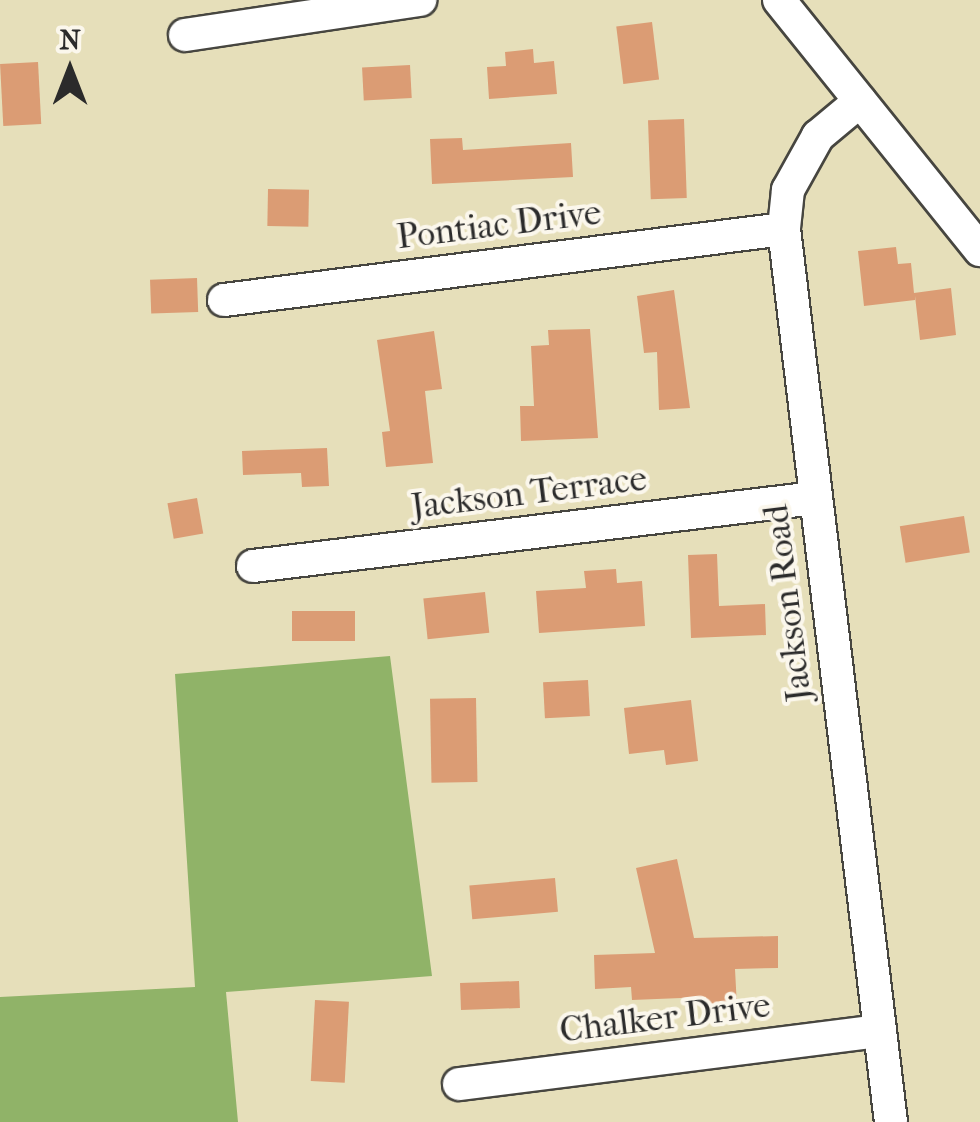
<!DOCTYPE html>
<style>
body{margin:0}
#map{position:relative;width:980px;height:1122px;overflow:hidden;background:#e6dfba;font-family:"IM FELL French Canon",serif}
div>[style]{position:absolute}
.forest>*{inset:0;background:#90b368}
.building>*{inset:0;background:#db9c74;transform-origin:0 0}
.roads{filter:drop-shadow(2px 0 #474640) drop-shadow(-2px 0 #474640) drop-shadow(0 2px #474640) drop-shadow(0 -2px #474640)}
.street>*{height:32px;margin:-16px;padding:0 16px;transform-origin:16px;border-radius:16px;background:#fff}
span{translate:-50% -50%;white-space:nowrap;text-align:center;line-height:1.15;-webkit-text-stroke:8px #fbf7ec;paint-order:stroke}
.street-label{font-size:35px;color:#2b2b2b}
.north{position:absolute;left:20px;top:20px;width:100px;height:100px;-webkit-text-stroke:8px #fbf7ec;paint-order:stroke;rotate:0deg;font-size:28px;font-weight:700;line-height:40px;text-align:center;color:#2b2b2b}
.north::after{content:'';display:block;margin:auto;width:35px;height:45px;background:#2b2b2b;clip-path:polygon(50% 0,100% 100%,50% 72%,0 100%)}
</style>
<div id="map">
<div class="forest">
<i style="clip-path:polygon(390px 656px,432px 976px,226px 992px,238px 1122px,0 1122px,0 997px,195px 987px,175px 674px)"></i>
</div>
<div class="building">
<i style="left:652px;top:22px;width:58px;height:36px;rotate:83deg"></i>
<i style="clip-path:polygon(533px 49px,534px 63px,554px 61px,557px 94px,489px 99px,487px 67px,506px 66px,505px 52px)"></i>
<i style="left:38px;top:62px;width:62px;height:38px;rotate:87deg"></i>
<i style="left:410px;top:65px;width:33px;height:48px;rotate:87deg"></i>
<i style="left:684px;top:119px;width:79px;height:36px;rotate:88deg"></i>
<i style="clip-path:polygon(462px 138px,463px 150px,571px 143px,573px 177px,432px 184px,430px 139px)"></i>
<i style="left:268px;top:189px;width:41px;height:37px;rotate:1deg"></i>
<i style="clip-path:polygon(896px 247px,898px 264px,911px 263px,914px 293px,951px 288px,956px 335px,920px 340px,915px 296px,915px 300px,864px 306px,858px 251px)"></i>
<i style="left:197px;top:278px;width:34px;height:47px;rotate:88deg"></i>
<i style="clip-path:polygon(674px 290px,690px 408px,659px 410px,657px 352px,644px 353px,637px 296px)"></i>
<i style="clip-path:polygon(590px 329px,598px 438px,521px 441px,520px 406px,534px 406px,531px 346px,549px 345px,548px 330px)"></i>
<i style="clip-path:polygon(434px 331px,442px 389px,425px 391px,433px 463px,386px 467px,382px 432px,390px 431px,377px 340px)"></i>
<i style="clip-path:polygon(327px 448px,329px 486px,302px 487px,301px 473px,243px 475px,242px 451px)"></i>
<i style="left:197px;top:498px;width:36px;height:30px;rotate:80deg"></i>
<i style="left:964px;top:516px;width:37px;height:65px;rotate:81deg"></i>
<i style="clip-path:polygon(717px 554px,719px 606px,765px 604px,766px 635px,691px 638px,688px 555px)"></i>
<i style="clip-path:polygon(616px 569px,617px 583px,642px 581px,645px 626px,539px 633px,536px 591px,586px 588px,584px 571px)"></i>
<i style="left:485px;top:592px;width:41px;height:62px;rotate:84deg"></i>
<i style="left:355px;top:611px;width:30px;height:63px;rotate:90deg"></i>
<i style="left:588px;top:680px;width:36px;height:45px;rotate:87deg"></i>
<i style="left:476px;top:698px;width:84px;height:46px;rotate:89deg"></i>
<i style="clip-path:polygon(691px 700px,698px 761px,666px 765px,664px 750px,629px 754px,624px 708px)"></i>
<i style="clip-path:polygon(677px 859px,694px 938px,778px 936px,778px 968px,735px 969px,737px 1007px,706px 1008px,706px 997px,632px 1000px,631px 987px,595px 989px,594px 955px,655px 953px,636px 868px)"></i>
<i style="left:555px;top:878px;width:34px;height:86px;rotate:85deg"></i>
<i style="left:519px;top:981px;width:27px;height:59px;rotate:88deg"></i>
<i style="left:315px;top:1000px;width:34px;height:81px;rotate:3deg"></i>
</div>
<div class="roads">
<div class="street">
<i style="left:779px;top:0;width:321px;rotate:51.2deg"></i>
<i style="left:185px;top:35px;width:238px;rotate:-8.5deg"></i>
<i style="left:860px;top:101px;width:55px;rotate:140.2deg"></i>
<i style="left:818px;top:136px;width:62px;rotate:119.1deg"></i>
<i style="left:788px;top:190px;width:39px;rotate:96deg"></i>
<i style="left:784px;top:229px;width:899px;rotate:83.17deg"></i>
<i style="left:224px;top:300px;width:564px;rotate:-7.23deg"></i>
<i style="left:253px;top:566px;width:566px;rotate:-6.9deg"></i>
<i style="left:459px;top:1084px;width:424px;rotate:-7.2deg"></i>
</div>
</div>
<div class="street-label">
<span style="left:499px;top:225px;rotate:-7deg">Pontiac Drive</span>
<span style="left:529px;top:493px;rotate:-7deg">Jackson Terrace</span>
<span style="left:788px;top:603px;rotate:-97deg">Jackson Road</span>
<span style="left:665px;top:1018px;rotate:-7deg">Chalker Drive</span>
</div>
<div class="north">N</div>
</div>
